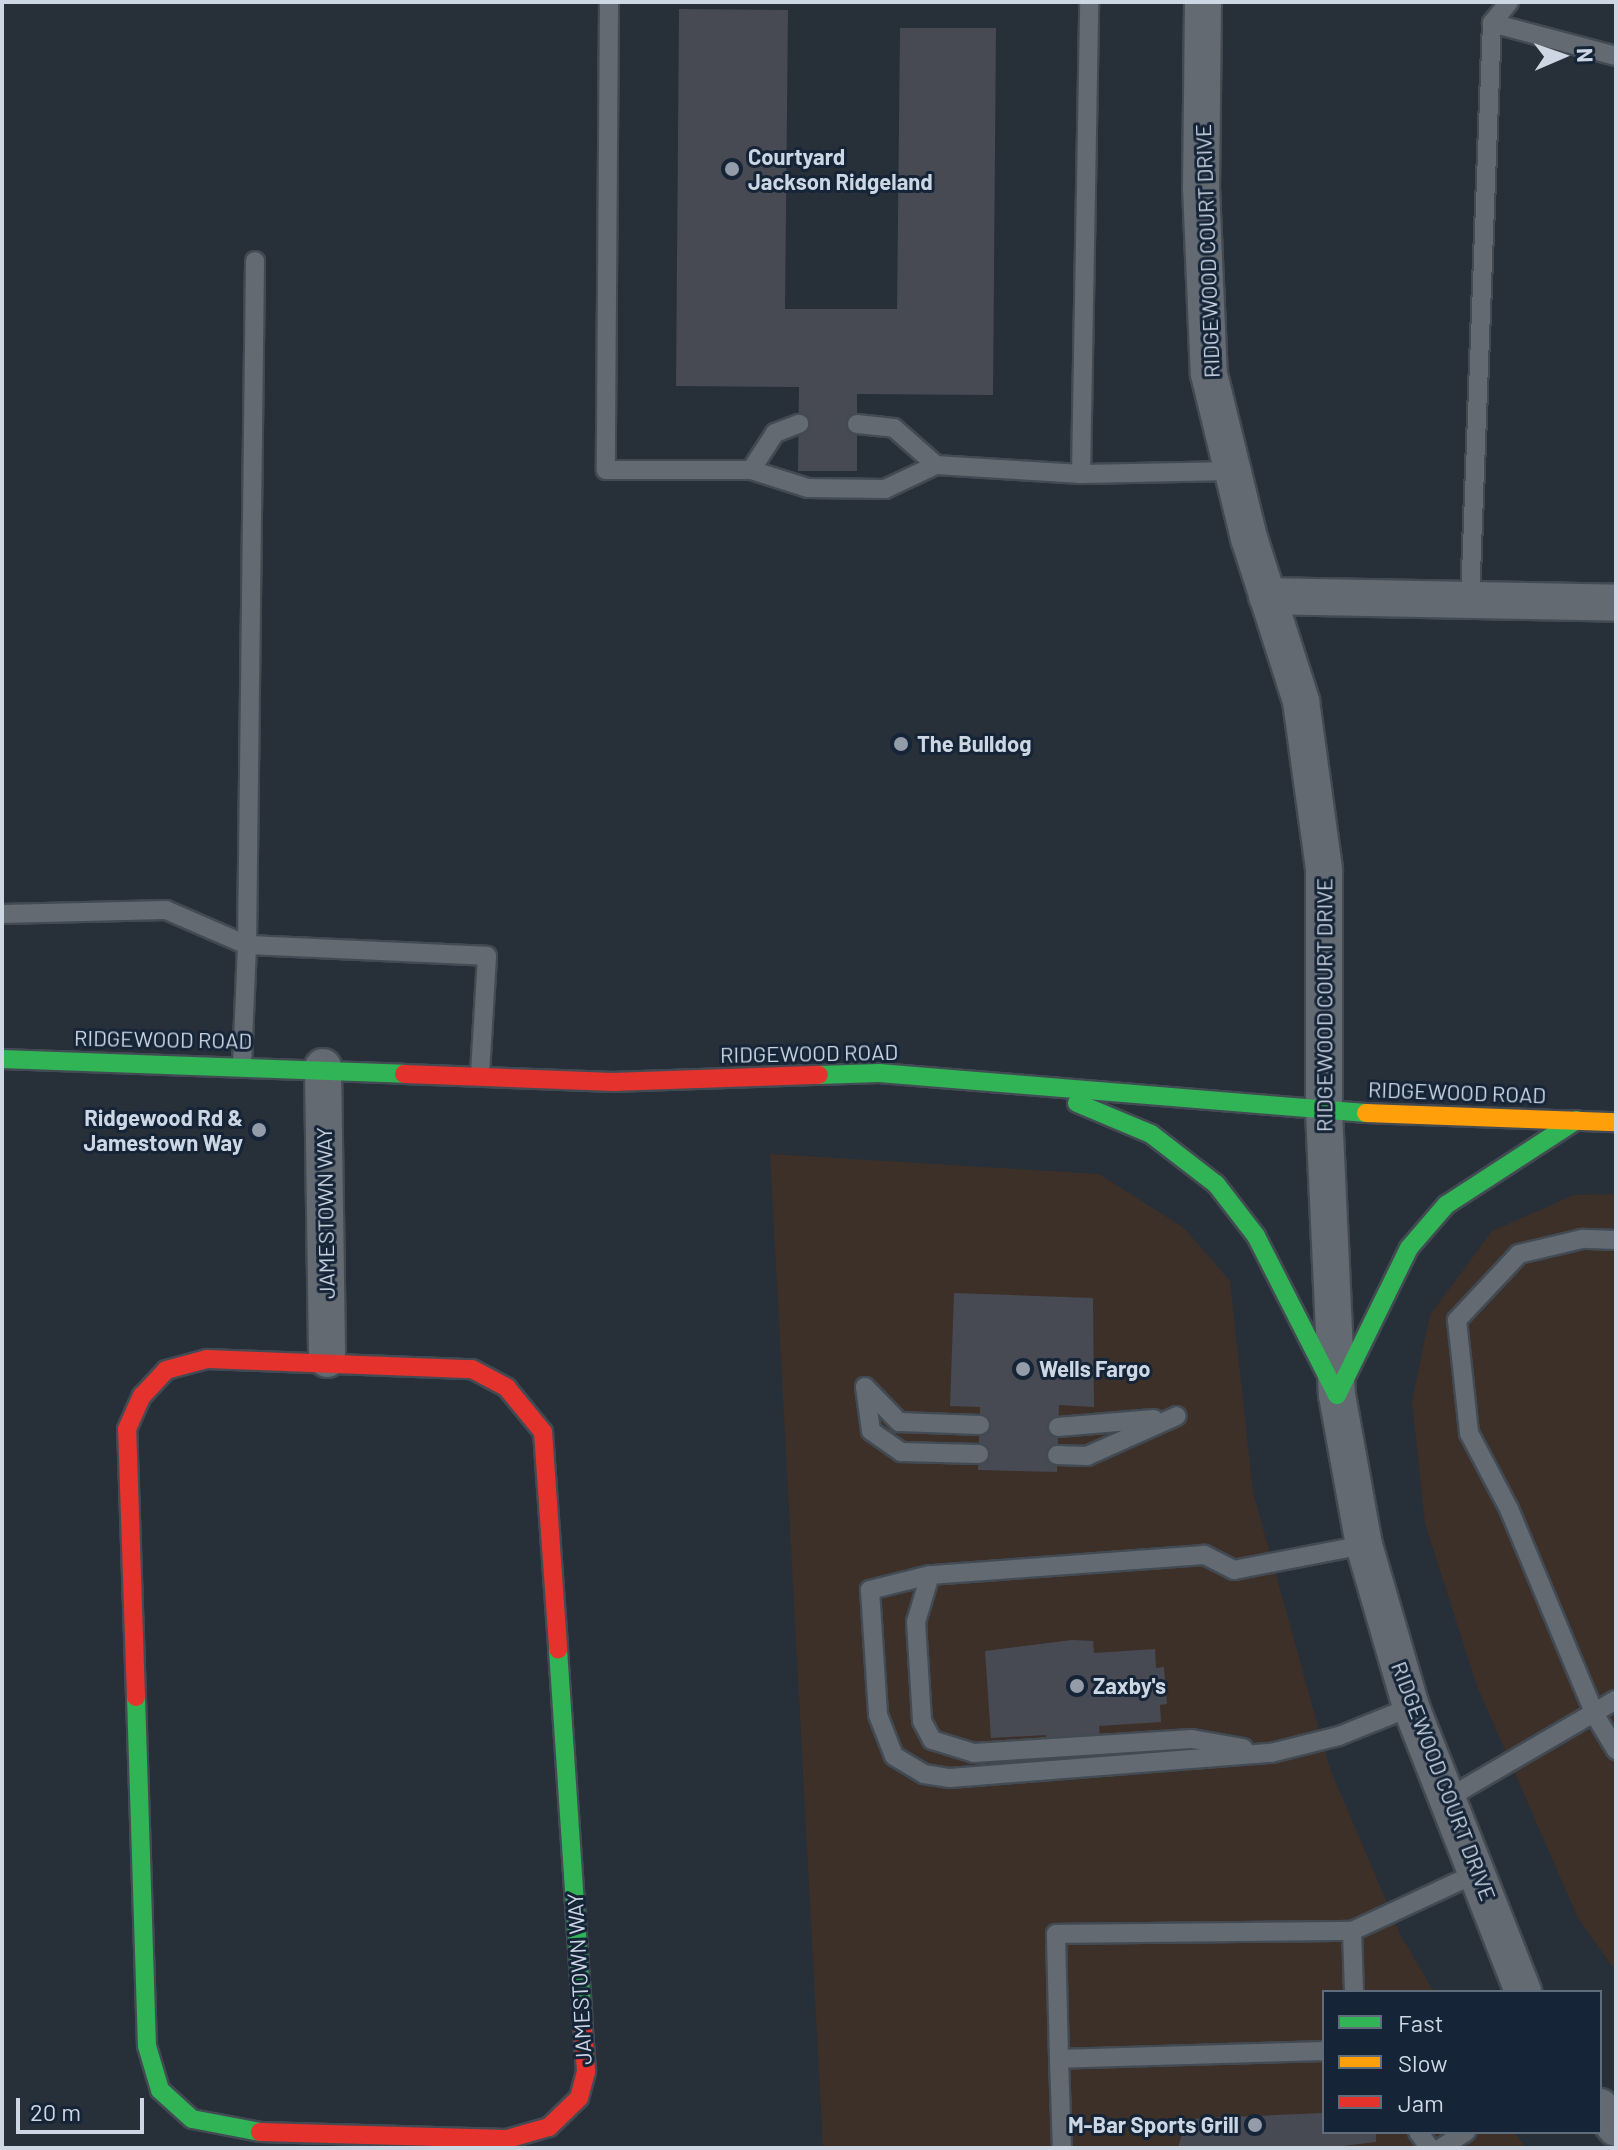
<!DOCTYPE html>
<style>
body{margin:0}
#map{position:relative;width:1618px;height:2150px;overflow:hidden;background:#272f39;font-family:Barlow,sans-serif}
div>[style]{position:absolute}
.commercial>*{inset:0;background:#3d3029}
.building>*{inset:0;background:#474953}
.roads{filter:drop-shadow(2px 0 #424a53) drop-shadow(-2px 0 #424a53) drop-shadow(0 2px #424a53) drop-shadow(0 -2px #424a53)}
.lane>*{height:18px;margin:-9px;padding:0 9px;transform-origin:9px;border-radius:9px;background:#636a72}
.street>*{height:36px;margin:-18px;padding:0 18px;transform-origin:18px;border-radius:18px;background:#636a72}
.fast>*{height:18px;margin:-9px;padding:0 9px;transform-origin:9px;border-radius:9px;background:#30b455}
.slow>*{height:18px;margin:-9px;padding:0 9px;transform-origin:9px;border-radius:9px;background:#ff9f0a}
.jam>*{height:18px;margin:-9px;padding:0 9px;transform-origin:9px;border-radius:9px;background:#e5322d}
.dots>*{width:22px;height:22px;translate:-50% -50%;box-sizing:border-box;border:4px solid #152437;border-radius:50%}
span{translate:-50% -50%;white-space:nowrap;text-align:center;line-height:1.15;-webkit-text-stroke:6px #152437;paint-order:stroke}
.poi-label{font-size:22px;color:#cdd7e4;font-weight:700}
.left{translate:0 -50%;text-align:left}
.right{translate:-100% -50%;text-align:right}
.street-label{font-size:22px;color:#cdd7e4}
.frame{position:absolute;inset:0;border:4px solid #cdd7e4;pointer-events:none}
.legend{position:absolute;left:1322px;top:1990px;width:280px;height:144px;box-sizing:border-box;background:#152437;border:2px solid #5f6c7c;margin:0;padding:10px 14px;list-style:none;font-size:24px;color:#cdd7e4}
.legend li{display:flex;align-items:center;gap:16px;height:40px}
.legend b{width:40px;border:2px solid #5f6c7c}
.north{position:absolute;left:1522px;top:16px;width:80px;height:80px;-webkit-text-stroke:6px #152437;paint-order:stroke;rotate:88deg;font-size:22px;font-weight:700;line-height:32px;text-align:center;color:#cdd7e4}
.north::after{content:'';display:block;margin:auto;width:28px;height:36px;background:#cdd7e4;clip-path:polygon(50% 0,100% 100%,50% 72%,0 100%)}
.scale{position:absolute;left:16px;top:2098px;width:128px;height:36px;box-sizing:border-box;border:4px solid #cdd7e4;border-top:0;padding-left:10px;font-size:24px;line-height:28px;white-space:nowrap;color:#cdd7e4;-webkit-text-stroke:6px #152437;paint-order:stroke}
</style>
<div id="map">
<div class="commercial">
<i style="clip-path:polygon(770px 1154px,1099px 1174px,1184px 1228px,1230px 1281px,1253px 1492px,1329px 1766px,1401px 1936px,1434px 1992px,1324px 1992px,1324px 2132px,1514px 2132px,1526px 2148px,823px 2148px)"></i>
<i style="clip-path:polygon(1616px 1194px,1616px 1972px,1578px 1918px,1477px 1686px,1425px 1524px,1412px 1401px,1430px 1315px,1492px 1231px,1574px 1195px)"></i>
</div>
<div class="building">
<i style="clip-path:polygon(679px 9px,788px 10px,785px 309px,897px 309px,900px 28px,996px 28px,993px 395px,857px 394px,857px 471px,798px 471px,799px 387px,676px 386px)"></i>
<i style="clip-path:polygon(954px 1293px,1093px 1298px,1094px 1407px,1059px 1405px,1057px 1472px,978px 1470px,980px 1407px,950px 1406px)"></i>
<i style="clip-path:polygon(1072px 1640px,1093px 1641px,1094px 1653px,1155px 1649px,1156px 1668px,1164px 1667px,1167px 1704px,1160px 1705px,1161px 1722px,1099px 1726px,1100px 1737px,1046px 1747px,1046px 1735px,991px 1738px,985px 1651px)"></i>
<i style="clip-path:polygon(1324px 2113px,1324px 2132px,1376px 2132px,1376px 2142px,1326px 2148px,1178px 2148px,1186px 2119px)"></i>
</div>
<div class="roads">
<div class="lane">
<i style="left:609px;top:2px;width:468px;rotate:90.4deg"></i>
<i style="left:606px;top:470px;width:145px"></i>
<i style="left:751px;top:470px;width:60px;rotate:17.5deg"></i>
<i style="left:808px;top:488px;width:77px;rotate:0.7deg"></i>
<i style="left:885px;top:489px;width:56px;rotate:-25.2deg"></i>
<i style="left:936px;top:465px;width:145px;rotate:3.6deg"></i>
<i style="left:1081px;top:474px;width:152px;rotate:-1.1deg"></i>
<i style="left:1492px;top:23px;width:128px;rotate:14.9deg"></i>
<i style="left:857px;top:424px;width:37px;rotate:6deg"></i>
<i style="left:894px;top:428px;width:56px;rotate:41.4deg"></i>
<i style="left:751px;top:470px;width:44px;rotate:-57deg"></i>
<i style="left:775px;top:433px;width:26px;rotate:-21deg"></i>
<i style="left:1081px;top:474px;width:472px;rotate:-89deg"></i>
<i style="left:1470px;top:600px;width:577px;rotate:-87.82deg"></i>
<i style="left:1492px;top:23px;width:27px;rotate:-51deg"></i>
<i style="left:2px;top:914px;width:164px;rotate:-1.4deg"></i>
<i style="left:166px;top:910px;width:88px;rotate:23.4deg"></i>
<i style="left:247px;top:945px;width:684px;rotate:-89.33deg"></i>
<i style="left:242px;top:1065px;width:120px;rotate:-87.6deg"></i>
<i style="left:247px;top:945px;width:240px;rotate:2.6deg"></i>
<i style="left:487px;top:956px;width:119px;rotate:93.4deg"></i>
<i style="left:1616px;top:1240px;width:34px;rotate:-178deg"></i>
<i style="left:1582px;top:1239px;width:65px;rotate:166.6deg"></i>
<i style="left:1519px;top:1254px;width:91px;rotate:133.2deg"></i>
<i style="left:1457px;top:1320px;width:114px;rotate:83.9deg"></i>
<i style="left:1469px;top:1433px;width:86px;rotate:62.2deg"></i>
<i style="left:1509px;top:1509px;width:223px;rotate:67.3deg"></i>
<i style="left:1595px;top:1715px;width:41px;rotate:59deg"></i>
<i style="left:865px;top:1387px;width:44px;rotate:82.2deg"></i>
<i style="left:871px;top:1431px;width:37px;rotate:35deg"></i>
<i style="left:901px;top:1452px;width:78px;rotate:1.5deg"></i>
<i style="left:865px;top:1387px;width:49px;rotate:45.8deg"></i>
<i style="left:899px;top:1422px;width:81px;rotate:2.1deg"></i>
<i style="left:1058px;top:1427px;width:96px;rotate:-4.8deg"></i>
<i style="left:1057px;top:1455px;width:30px;rotate:2deg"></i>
<i style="left:1087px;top:1456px;width:98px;rotate:-24deg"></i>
<i style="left:1364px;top:1545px;width:132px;rotate:169.1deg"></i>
<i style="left:1234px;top:1570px;width:34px;rotate:-153deg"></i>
<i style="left:1204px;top:1555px;width:275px;rotate:175.8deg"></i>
<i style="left:930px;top:1575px;width:62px;rotate:166deg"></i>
<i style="left:870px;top:1590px;width:125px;rotate:86.3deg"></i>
<i style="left:878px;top:1715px;width:44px;rotate:68.7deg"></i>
<i style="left:894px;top:1756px;width:35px;rotate:31deg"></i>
<i style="left:924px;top:1774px;width:26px;rotate:9deg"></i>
<i style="left:950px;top:1778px;width:322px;rotate:-4.5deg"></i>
<i style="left:1271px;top:1753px;width:70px;rotate:-14deg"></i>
<i style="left:1339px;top:1736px;width:78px;rotate:-21.9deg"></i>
<i style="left:930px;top:1575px;width:49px;rotate:106.6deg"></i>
<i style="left:916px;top:1622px;width:99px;rotate:86.5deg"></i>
<i style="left:922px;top:1721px;width:21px;rotate:62deg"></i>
<i style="left:932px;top:1740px;width:44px;rotate:17.2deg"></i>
<i style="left:974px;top:1753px;width:218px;rotate:-3.7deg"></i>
<i style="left:1192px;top:1739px;width:52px;rotate:10deg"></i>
<i style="left:1448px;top:1798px;width:194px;rotate:-30.3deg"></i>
<i style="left:1352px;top:1931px;width:61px;rotate:88.1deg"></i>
<i style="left:1324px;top:2051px;width:265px;rotate:178.3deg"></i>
<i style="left:1059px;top:2059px;width:125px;rotate:-91.4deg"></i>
<i style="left:1056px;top:1934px;width:296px;rotate:-0.6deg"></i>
<i style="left:1352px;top:1931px;width:140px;rotate:-24.9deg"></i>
<i style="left:1059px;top:2059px;width:89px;rotate:88.1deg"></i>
<i style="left:1418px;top:2132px;width:20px;rotate:53deg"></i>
<i style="left:1441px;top:2148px;width:30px;rotate:-33deg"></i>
</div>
<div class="street">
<i style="left:1203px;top:2px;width:185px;rotate:90.6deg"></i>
<i style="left:1201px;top:187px;width:187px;rotate:87.6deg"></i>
<i style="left:1209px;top:374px;width:169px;rotate:76.3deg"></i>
<i style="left:1249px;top:538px;width:171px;rotate:72.3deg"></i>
<i style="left:1301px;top:701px;width:171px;rotate:82.2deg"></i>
<i style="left:1324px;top:870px;width:241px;rotate:90deg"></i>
<i style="left:1324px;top:1111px;width:284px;rotate:87.4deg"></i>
<i style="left:1337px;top:1395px;width:152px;rotate:79.8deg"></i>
<i style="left:1364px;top:1545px;width:169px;rotate:73.8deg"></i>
<i style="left:1411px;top:1707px;width:306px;rotate:68.5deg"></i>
<i style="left:1267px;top:596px;width:349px;rotate:1.1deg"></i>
<i style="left:323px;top:1067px;width:292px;rotate:89.2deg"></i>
<i style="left:1600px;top:2107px;width:26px;rotate:53deg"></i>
</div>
<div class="fast">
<i style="left:2px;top:1059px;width:402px;rotate:2.1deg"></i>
<i style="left:819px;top:1075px;width:60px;rotate:-1.9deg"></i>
<i style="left:879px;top:1073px;width:489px;rotate:4.7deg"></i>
<i style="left:1077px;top:1103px;width:80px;rotate:22.7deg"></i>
<i style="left:1151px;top:1134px;width:82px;rotate:37.6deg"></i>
<i style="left:1216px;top:1184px;width:66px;rotate:52.4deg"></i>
<i style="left:1256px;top:1236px;width:178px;rotate:63deg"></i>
<i style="left:1337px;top:1395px;width:164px;rotate:-63.9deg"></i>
<i style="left:1409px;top:1248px;width:57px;rotate:-49.3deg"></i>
<i style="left:1446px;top:1205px;width:156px;rotate:-33deg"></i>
<i style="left:558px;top:1649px;width:367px;rotate:86.2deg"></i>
<i style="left:136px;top:1697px;width:349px;rotate:88.2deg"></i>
<i style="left:147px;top:2046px;width:46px;rotate:73.5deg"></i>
<i style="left:160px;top:2090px;width:43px;rotate:42.2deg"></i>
<i style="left:192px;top:2119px;width:69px;rotate:10.8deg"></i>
</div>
<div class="slow">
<i style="left:1366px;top:1113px;width:250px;rotate:2.1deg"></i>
</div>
<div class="jam">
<i style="left:404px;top:1074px;width:210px;rotate:2.2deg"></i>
<i style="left:614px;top:1082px;width:205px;rotate:-2deg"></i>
<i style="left:207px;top:1359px;width:265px;rotate:2.2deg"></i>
<i style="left:472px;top:1369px;width:40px;rotate:28deg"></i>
<i style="left:507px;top:1388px;width:57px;rotate:50.7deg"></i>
<i style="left:543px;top:1432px;width:218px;rotate:86deg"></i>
<i style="left:136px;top:1697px;width:268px;rotate:-91.9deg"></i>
<i style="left:127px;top:1429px;width:36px;rotate:-66deg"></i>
<i style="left:142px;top:1396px;width:35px;rotate:-47deg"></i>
<i style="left:166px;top:1370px;width:42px;rotate:-15deg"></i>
<i style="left:260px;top:2132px;width:247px;rotate:1.6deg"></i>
<i style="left:507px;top:2139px;width:44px;rotate:-15.9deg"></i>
<i style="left:549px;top:2127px;width:42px;rotate:-44deg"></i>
<i style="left:579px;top:2098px;width:28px;rotate:-75deg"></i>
<i style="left:586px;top:2071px;width:56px;rotate:-94.1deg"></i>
</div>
</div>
<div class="dots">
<i style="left:732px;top:169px;background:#939ca8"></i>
<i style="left:901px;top:744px;background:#939ca8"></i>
<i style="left:259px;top:1130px;background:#939ca8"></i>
<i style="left:1023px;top:1369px;background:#939ca8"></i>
<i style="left:1077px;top:1686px;background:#939ca8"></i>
<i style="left:1255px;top:2125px;background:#939ca8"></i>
</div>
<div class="poi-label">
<span class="left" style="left:748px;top:169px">Courtyard<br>Jackson Ridgeland</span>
<span class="left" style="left:917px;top:744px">The Bulldog</span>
<span class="right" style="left:243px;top:1130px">Ridgewood Rd &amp;<br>Jamestown Way</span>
<span class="left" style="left:1039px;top:1369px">Wells Fargo</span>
<span class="left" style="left:1093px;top:1686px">Zaxby's</span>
<span class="right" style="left:1239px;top:2125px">M-Bar Sports Grill</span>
</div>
<div class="street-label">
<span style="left:1207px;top:251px;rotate:-92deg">RIDGEWOOD COURT DRIVE</span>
<span style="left:1324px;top:1005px;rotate:-90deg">RIDGEWOOD COURT DRIVE</span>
<span style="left:163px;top:1039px;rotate:1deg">RIDGEWOOD ROAD</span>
<span style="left:809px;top:1053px;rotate:-1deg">RIDGEWOOD ROAD</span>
<span style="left:1457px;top:1092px;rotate:2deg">RIDGEWOOD ROAD</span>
<span style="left:325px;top:1213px;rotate:-91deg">JAMESTOWN WAY</span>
<span style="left:1444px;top:1781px;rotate:69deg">RIDGEWOOD COURT DRIVE</span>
<span style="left:579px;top:1979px;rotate:-93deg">JAMESTOWN WAY</span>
</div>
<div class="frame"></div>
<ul class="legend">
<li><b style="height:10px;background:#30b455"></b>Fast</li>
<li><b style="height:10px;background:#ff9f0a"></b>Slow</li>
<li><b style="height:10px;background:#e5322d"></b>Jam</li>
</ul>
<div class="north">N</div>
<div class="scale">20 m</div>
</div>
